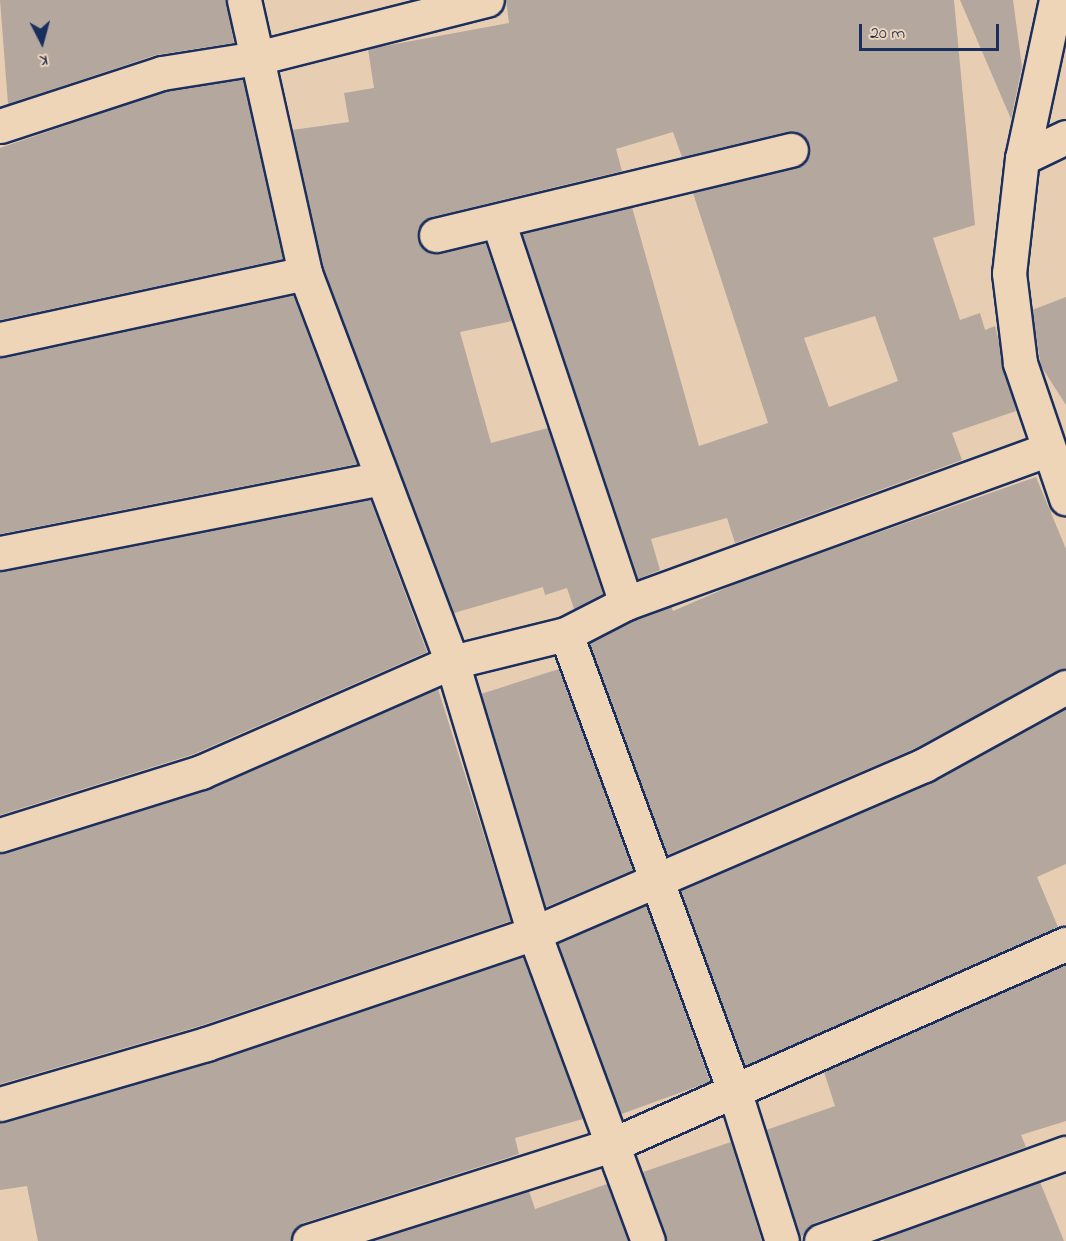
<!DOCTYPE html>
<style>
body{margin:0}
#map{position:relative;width:1066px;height:1241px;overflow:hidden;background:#e7ceb3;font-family:"Indie Flower",sans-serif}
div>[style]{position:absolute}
.building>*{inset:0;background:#b4a79e;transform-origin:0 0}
.roads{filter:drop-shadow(2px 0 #1b2f5e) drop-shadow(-2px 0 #1b2f5e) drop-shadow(0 2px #1b2f5e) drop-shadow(0 -2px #1b2f5e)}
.street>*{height:33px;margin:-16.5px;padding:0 16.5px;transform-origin:16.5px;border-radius:16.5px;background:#efd5b7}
.secondary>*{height:33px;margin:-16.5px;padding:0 16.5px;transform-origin:16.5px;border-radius:16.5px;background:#efd5b7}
span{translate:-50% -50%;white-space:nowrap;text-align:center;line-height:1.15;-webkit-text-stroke:6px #efd5b7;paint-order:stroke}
.north{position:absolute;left:12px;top:12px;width:60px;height:60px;-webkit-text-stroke:4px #efd5b7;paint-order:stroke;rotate:174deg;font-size:16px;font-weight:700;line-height:24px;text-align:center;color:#1b2f5e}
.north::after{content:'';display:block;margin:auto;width:21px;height:27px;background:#1b2f5e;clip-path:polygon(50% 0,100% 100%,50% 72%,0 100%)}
.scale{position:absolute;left:859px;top:24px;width:140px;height:27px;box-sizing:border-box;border:3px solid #1b2f5e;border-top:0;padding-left:8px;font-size:18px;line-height:21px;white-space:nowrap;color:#1b2f5e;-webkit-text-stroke:4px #efd5b7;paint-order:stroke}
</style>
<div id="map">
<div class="building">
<i style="clip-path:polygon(0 0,226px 0,234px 43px,156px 55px,8px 104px)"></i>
<i style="clip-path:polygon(evenodd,506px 0,954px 0,975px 225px,933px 238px,960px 320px,980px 313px,985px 330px,995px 326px,1016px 411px,952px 433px,962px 460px,735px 543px,727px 518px,651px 539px,660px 570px,638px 579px,522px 234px,632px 207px,699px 446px,768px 423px,693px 193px,796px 168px,809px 156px,809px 146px,804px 137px,787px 132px,682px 157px,673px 132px,616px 149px,622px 171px,432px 217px,418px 229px,422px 247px,431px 253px,485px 242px,512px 321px,460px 332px,491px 443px,548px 428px,603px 594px,574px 609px,567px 588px,545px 595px,543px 587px,454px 613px,323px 268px,292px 130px,349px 122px,344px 93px,374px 88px,368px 49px,509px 23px,506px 0,875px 316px,898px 381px,829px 407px,804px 338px,875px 316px)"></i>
<i style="clip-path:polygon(960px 0,1013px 0,1022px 67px,1011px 119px)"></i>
<i style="clip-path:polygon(243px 79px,283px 259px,0 320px,0 148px,166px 91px)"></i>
<i style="clip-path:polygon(293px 295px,357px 464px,0 534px,0 357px)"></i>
<i style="clip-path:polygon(1066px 297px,1066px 405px,1041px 366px,1032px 310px)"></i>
<i style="clip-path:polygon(1036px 477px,1066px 549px,1066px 668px,916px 748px,667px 855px,589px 643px,634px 620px,671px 606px,673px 611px,747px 579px)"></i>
<i style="clip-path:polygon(370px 499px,427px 652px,194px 754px,0 815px,0 571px)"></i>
<i style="clip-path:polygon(559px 669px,633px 870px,546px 907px,481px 694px)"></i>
<i style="clip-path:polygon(438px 689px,511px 921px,200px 1026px,0 1084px,0 853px,209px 789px)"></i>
<i style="clip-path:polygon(1066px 708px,1066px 864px,1037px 877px,1058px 927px,745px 1066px,680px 890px,931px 782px)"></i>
<i style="left:646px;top:905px;width:188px;height:96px;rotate:70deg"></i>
<i style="clip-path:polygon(523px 957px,583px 1119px,515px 1138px,519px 1154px,303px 1223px,291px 1241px,38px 1241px,27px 1186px,0 1190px,0 1122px,212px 1062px)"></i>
<i style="clip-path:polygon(1066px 964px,1066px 1121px,1021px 1135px,1026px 1147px,815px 1223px,800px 1238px,766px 1130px,835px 1106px,824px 1072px)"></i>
<i style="clip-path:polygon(731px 1142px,762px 1241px,666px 1241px,643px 1172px)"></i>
<i style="clip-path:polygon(1040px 1182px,1064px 1241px,884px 1241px,883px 1239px)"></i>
<i style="clip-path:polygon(607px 1184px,628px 1241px,371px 1241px,529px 1191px,535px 1209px)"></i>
</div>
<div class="roads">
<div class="street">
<i style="left:244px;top:0;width:280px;rotate:77.4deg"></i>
<i style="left:305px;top:273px;width:416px;rotate:69.3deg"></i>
<i style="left:452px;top:662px;width:283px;rotate:73.2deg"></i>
<i style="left:534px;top:933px;width:328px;rotate:69.7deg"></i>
<i style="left:0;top:126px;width:170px;rotate:-18.1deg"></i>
<i style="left:162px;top:73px;width:96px;rotate:-9deg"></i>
<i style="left:257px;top:58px;width:237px;rotate:-14.2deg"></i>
<i style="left:1022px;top:158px;width:49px;rotate:-25.5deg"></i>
<i style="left:498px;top:221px;width:403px;rotate:71.5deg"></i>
<i style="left:436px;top:235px;width:365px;rotate:-13.5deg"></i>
<i style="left:0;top:339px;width:312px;rotate:-12.2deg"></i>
<i style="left:0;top:553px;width:388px;rotate:-11.1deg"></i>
<i style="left:566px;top:634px;width:486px;rotate:69.8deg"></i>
<i style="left:734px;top:1090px;width:158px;rotate:72.4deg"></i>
<i style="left:0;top:835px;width:211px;rotate:-17.4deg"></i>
<i style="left:201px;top:772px;width:274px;rotate:-23.7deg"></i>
<i style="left:452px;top:662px;width:117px;rotate:-13.8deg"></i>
<i style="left:566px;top:634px;width:68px;rotate:-27.3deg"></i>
<i style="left:626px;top:603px;width:449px;rotate:-20deg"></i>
<i style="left:0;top:1104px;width:215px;rotate:-16.2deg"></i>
<i style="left:206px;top:1044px;width:346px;rotate:-18.7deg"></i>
<i style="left:534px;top:933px;width:425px;rotate:-23.3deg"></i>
<i style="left:924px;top:765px;width:162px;rotate:-28.8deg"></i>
<i style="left:309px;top:1241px;width:320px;rotate:-17.6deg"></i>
<i style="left:614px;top:1144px;width:494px;rotate:-23.9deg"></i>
<i style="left:821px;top:1241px;width:260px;rotate:-19.8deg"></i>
</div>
<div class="secondary">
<i style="left:1056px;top:0;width:162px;rotate:102.1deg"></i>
<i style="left:1022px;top:158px;width:116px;rotate:96.4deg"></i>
<i style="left:1009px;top:273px;width:91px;rotate:83deg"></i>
<i style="left:1020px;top:363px;width:143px;rotate:71.2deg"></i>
</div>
</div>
<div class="north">K</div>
<div class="scale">20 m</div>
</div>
